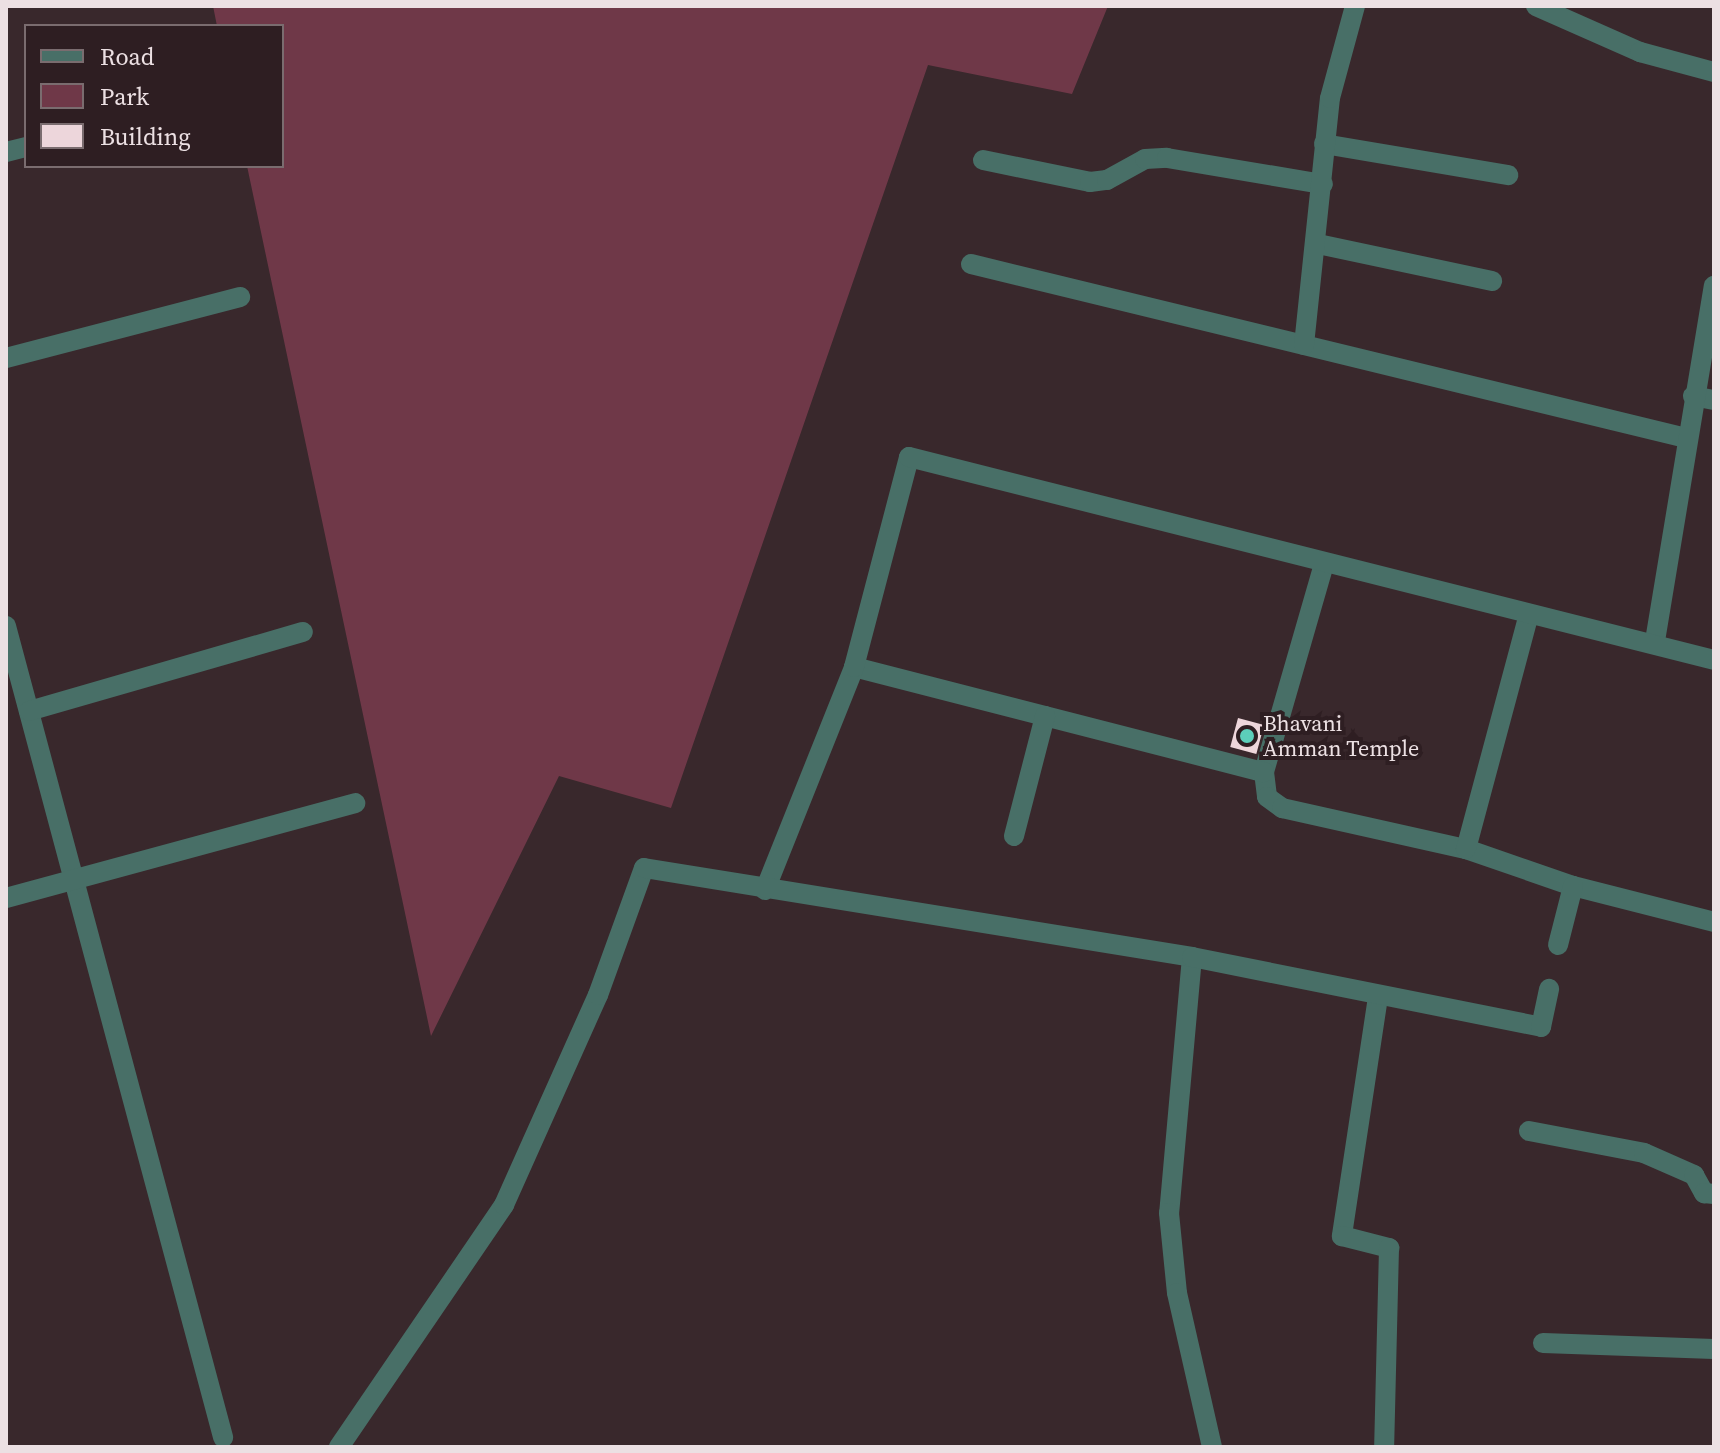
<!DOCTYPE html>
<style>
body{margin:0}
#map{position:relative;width:1720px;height:1453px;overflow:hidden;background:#39282c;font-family:"Source Serif 4",serif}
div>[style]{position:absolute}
.green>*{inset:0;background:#6f3848}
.building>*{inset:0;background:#edd6db;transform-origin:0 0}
.minor>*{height:20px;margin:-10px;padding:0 10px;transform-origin:10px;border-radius:10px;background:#486f67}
.dots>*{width:22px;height:22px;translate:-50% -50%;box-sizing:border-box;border:4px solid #2e1e22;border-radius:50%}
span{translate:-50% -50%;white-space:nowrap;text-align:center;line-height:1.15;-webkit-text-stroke:8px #2e1e22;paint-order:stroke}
.poi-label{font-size:22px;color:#ece0e3}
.left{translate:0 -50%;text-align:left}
.frame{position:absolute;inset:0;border:8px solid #ece0e3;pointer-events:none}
.legend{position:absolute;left:24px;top:24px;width:260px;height:144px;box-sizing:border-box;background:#2e1e22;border:2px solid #7a6c6f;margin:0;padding:10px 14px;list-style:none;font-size:24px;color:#ece0e3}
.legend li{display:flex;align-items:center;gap:16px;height:40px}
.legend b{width:40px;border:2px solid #7a6c6f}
</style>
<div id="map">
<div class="green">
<i style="clip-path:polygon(213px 6px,1108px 6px,1072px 94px,928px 65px,671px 808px,559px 776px,431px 1036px,247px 166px,282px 166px,282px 26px,217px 26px)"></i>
</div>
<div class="building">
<i style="left:1238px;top:718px;width:27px;height:30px;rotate:15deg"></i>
</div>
<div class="minor">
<i style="left:1536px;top:6px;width:114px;rotate:23.9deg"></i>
<i style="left:1640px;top:52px;width:77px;rotate:15.1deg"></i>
<i style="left:1324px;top:144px;width:187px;rotate:9.6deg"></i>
<i style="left:6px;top:152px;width:21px;rotate:-14deg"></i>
<i style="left:983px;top:160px;width:109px;rotate:11.6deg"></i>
<i style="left:1090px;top:182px;width:17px;rotate:-7deg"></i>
<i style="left:1107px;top:180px;width:43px;rotate:-28.9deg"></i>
<i style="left:1145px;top:159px;width:22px;rotate:-3deg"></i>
<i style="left:1167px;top:158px;width:158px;rotate:9.5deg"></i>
<i style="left:1318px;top:244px;width:178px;rotate:12deg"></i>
<i style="left:971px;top:264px;width:736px;rotate:13.68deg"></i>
<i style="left:1304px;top:345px;width:248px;rotate:-84deg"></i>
<i style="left:1330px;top:98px;width:95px;rotate:-74.8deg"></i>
<i style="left:6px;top:358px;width:242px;rotate:-14.6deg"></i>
<i style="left:1693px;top:396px;width:21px;rotate:11deg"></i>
<i style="left:1324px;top:564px;width:216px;rotate:106.1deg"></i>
<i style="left:1264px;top:772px;width:25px;rotate:83deg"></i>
<i style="left:1267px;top:797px;width:19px;rotate:36deg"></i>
<i style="left:1282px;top:808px;width:189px;rotate:12.6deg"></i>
<i style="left:1466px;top:849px;width:113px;rotate:19.1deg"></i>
<i style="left:1573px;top:886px;width:146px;rotate:14.3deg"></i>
<i style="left:6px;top:626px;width:840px;rotate:75.02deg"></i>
<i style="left:1655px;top:641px;width:360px;rotate:-80.6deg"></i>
<i style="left:854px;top:667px;width:423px;rotate:14.4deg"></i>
<i style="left:29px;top:711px;width:285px;rotate:-16.1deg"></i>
<i style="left:1014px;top:836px;width:124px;rotate:-75.5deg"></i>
<i style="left:1466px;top:849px;width:243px;rotate:-75deg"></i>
<i style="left:765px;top:890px;width:240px;rotate:-68.2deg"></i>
<i style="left:854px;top:667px;width:217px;rotate:-75.3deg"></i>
<i style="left:909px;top:457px;width:830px;rotate:14.15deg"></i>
<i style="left:6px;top:898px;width:362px;rotate:-15.2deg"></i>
<i style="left:1558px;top:945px;width:61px;rotate:-75.7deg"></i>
<i style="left:1192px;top:957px;width:257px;rotate:95.1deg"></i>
<i style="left:1169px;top:1213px;width:80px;rotate:84.3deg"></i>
<i style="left:1177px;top:1293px;width:158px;rotate:77.2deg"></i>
<i style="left:1378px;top:997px;width:242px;rotate:98.6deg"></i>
<i style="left:1342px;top:1236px;width:49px;rotate:14.3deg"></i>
<i style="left:1389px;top:1248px;width:199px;rotate:91.4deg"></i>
<i style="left:1529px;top:1131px;width:117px;rotate:10.8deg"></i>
<i style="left:1644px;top:1153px;width:55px;rotate:23.7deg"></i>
<i style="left:1694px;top:1175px;width:21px;rotate:61deg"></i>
<i style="left:1704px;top:1193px;width:10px;rotate:6deg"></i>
<i style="left:1543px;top:1343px;width:171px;rotate:2deg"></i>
<i style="left:339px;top:1447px;width:293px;rotate:-55.7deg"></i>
<i style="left:504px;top:1205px;width:230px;rotate:-65.9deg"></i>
<i style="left:598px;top:995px;width:135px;rotate:-70.1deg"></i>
<i style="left:644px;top:868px;width:555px;rotate:9.22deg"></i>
<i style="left:1192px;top:957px;width:356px;rotate:11.3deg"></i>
<i style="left:1541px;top:1027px;width:39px;rotate:-78deg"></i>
</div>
<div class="dots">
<i style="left:1247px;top:736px;background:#5cceba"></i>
</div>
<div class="poi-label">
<span class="left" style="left:1263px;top:736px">Bhavani<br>Amman Temple</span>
</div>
<div class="frame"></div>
<ul class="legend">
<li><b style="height:10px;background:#486f67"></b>Road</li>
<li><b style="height:22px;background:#6f3848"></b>Park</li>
<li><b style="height:22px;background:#edd6db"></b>Building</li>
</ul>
</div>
